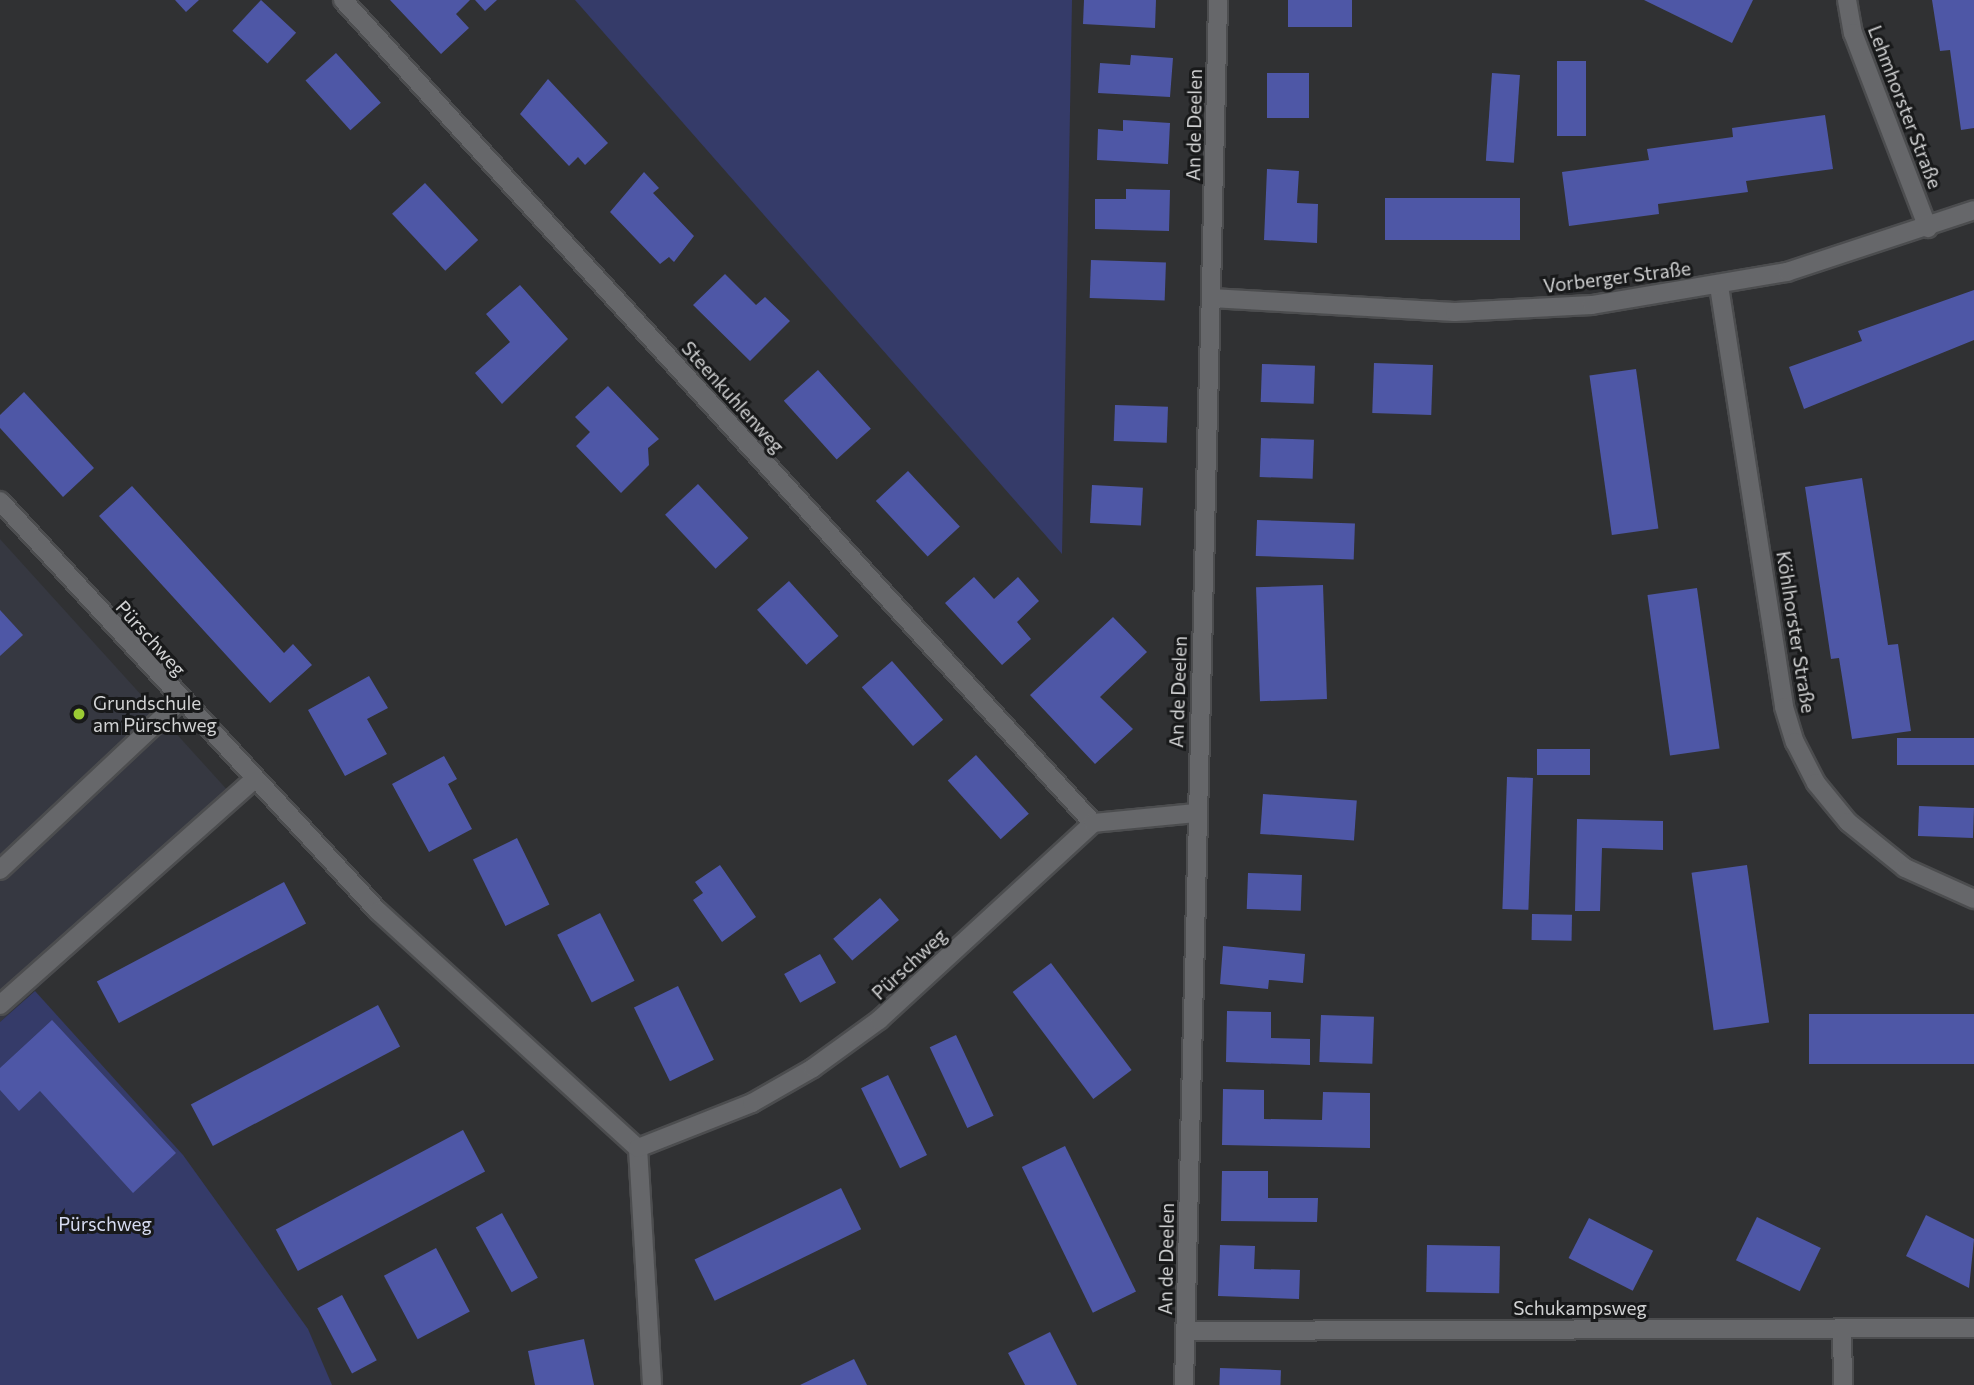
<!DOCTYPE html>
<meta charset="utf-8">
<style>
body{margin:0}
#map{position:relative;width:1974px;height:1385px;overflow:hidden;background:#303133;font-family:Commissioner,sans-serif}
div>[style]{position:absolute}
.built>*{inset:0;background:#363841}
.green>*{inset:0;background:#353b69}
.building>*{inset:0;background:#4e57a6;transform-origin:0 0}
.roads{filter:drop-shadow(2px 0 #4c4d4f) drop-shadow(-2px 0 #4c4d4f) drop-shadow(0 2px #4c4d4f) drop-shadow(0 -2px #4c4d4f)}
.service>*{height:18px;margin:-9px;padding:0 9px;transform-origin:9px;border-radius:9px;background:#66676a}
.minor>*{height:18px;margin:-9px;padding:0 9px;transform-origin:9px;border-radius:9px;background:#66676a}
.dots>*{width:19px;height:19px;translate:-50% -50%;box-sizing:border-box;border:4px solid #18191a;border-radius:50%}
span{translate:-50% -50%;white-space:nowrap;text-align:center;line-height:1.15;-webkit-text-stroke:6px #18191a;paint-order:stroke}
.street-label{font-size:19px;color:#d1d2d3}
.poi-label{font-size:19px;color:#d1d2d3}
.left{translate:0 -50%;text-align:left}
.park-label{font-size:19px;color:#d6dbf1}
</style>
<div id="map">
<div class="built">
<i style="clip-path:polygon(0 539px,240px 804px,0 1022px)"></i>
</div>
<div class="green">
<i style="clip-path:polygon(575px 0,1072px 0,1062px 554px)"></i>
<i style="clip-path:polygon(35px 991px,183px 1155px,308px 1329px,332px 1385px,0 1385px,0 1022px)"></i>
</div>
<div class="building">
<i style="clip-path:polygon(175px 0,199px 0,186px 12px)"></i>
<i style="left:261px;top:0;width:48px;height:42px;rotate:43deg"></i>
<i style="clip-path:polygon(390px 0,470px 0,456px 14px,469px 28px,441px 54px)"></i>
<i style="clip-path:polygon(475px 0,497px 0,485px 11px)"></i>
<i style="clip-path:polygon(1084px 0,1156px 0,1155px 28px,1083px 24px)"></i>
<i style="left:1288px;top:0;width:64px;height:27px"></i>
<i style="clip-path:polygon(1644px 0,1753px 0,1732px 43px)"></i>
<i style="clip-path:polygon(1932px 0,1974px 0,1974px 128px,1961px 130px,1950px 50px,1940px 51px)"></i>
<i style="left:336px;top:53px;width:67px;height:41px;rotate:48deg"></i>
<i style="clip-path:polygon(1131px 55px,1173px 58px,1170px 97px,1098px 93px,1100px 63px,1130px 65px)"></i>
<i style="left:1557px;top:61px;width:29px;height:75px"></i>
<i style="left:1267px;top:73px;width:42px;height:45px"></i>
<i style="left:1492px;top:73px;width:28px;height:88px;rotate:4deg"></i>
<i style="clip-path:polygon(548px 79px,608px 143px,585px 165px,578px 157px,569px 166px,520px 114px)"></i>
<i style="clip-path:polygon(1825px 115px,1833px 169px,1746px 181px,1748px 192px,1658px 204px,1659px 214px,1569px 226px,1562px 172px,1649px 160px,1647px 149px,1733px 137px,1732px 128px)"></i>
<i style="clip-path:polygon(1123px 120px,1170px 123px,1168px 164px,1097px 160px,1098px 129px,1123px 131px)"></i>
<i style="clip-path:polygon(1267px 169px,1299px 171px,1297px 203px,1318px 204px,1317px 243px,1264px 240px)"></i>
<i style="clip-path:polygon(644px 172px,659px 188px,653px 193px,694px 236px,674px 262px,669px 257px,660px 264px,610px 212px)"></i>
<i style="left:425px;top:183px;width:78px;height:45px;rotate:47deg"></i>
<i style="clip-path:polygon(1126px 189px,1170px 190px,1169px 231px,1095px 229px,1095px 199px,1126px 199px)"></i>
<i style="left:1385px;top:198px;width:135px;height:42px"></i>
<i style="left:1091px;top:260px;width:75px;height:38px;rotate:2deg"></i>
<i style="clip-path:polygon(725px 274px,756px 305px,765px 297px,790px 321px,750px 361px,693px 305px)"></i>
<i style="clip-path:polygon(520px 285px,568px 339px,502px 404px,475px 373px,510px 342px,486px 314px)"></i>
<i style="clip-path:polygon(1974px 290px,1974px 340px,1804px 409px,1789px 367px,1862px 341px,1858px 331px)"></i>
<i style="left:1374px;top:363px;width:59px;height:50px;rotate:2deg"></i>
<i style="left:1262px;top:364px;width:53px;height:38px;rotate:2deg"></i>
<i style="left:1636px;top:369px;width:161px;height:47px;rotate:82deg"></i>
<i style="left:818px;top:370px;width:79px;height:46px;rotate:48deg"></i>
<i style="clip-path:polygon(608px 386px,659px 439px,648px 448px,649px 465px,621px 493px,576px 446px,590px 432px,575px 417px)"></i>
<i style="clip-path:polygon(24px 392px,94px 468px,63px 497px,0 428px,0 415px)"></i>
<i style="left:1115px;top:405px;width:53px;height:36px;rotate:2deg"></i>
<i style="left:1261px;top:438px;width:53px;height:39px;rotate:2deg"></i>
<i style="left:908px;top:471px;width:76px;height:44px;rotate:47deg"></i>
<i style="clip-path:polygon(1862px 478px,1888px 645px,1898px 644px,1911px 731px,1852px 739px,1839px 658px,1831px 659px,1805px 487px)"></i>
<i style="left:698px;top:484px;width:74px;height:45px;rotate:47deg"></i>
<i style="left:1092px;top:485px;width:51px;height:38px;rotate:3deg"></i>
<i style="clip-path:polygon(132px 486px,284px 653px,293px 644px,312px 665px,270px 703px,99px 516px)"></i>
<i style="left:1257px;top:520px;width:98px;height:36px;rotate:2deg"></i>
<i style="clip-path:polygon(974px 577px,994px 599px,1018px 577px,1039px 601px,1017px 622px,1031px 639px,1002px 665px,945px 603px)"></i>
<i style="left:789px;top:581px;width:74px;height:43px;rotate:48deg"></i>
<i style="left:1323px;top:585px;width:114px;height:67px;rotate:88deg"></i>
<i style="left:1697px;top:588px;width:162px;height:50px;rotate:82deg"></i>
<i style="clip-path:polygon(0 610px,23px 635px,0 656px)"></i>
<i style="clip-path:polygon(1113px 617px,1147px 652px,1100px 697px,1133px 729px,1095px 764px,1030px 695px)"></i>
<i style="left:892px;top:661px;width:78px;height:40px;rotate:49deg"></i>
<i style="clip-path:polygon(369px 676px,388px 708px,367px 719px,387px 754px,345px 776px,308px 710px)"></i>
<i style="left:1974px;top:738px;width:27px;height:77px;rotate:90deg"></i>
<i style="left:1537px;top:749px;width:53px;height:26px"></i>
<i style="left:976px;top:755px;width:79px;height:38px;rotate:48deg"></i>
<i style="clip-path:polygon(444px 756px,457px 779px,448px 784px,472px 829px,429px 852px,392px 784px)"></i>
<i style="left:1507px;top:777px;width:26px;height:132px;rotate:2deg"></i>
<i style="left:1263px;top:794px;width:94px;height:40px;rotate:4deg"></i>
<i style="left:1919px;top:806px;width:55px;height:30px;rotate:2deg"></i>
<i style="clip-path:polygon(1577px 819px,1663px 821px,1663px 850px,1602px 848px,1600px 911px,1575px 911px)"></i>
<i style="left:517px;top:838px;width:74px;height:49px;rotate:64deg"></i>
<i style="clip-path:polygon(720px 865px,756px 917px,722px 942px,693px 900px,703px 893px,695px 882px)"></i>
<i style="left:1747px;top:865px;width:159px;height:56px;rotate:82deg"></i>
<i style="left:1248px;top:873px;width:54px;height:36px;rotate:2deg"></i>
<i style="left:284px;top:882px;width:47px;height:212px;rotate:62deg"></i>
<i style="left:880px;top:898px;width:29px;height:62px;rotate:49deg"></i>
<i style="left:600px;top:913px;width:76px;height:48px;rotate:63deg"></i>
<i style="left:1532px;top:914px;width:40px;height:26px;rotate:1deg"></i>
<i style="clip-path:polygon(1223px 946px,1305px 954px,1303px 983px,1269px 980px,1268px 989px,1220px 984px)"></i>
<i style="left:820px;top:954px;width:33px;height:41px;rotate:61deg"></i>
<i style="left:1051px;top:963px;width:134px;height:48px;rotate:53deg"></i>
<i style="left:678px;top:986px;width:82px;height:49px;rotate:64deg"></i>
<i style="left:378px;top:1005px;width:47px;height:212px;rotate:62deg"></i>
<i style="clip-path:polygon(1227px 1011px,1271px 1012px,1271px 1038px,1310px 1039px,1310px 1065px,1226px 1062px)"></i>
<i style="left:1974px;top:1014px;width:50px;height:165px;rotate:90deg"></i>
<i style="left:1321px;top:1015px;width:53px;height:47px;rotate:2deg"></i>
<i style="clip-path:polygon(52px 1020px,176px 1153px,133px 1193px,40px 1091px,19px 1111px,0 1090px,0 1068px)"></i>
<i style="left:956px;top:1035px;width:89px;height:29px;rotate:65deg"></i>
<i style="left:888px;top:1075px;width:89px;height:30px;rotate:64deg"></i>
<i style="clip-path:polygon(1223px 1089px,1264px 1090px,1264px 1119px,1322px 1120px,1323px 1092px,1370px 1093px,1370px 1148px,1222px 1145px)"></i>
<i style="left:463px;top:1130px;width:47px;height:212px;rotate:62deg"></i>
<i style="left:1065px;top:1146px;width:162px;height:48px;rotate:64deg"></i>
<i style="clip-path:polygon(1222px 1171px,1268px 1171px,1268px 1198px,1318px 1198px,1317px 1222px,1221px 1221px)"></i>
<i style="left:841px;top:1188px;width:46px;height:163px;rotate:64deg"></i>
<i style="left:502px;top:1213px;width:74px;height:30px;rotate:61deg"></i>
<i style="clip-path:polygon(1926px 1215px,1974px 1239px,1969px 1288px,1906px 1256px)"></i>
<i style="left:1757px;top:1217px;width:71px;height:48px;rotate:26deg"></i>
<i style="left:1589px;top:1218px;width:72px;height:45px;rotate:27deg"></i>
<i style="clip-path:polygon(1220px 1245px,1255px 1246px,1254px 1269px,1300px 1270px,1299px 1299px,1218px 1296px)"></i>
<i style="left:1427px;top:1245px;width:73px;height:47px;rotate:1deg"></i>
<i style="left:436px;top:1248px;width:72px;height:59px;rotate:62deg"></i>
<i style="left:342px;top:1295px;width:74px;height:28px;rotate:62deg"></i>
<i style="clip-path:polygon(1050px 1332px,1077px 1385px,1025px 1385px,1008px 1353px)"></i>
<i style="clip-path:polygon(584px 1339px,594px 1385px,535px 1385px,528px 1351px)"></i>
<i style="clip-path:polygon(854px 1359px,867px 1385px,800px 1385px)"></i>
<i style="left:1220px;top:1368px;width:61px;height:17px;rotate:2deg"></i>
</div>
<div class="roads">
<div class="service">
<i style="left:0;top:870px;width:247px;rotate:-43.2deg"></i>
<i style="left:0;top:1005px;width:339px;rotate:-41.6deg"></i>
<i style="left:1842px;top:1328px;width:57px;rotate:89deg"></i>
</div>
<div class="minor">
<i style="left:343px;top:0;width:1113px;rotate:47.66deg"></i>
<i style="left:1847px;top:0;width:34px;rotate:80deg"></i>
<i style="left:1853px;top:33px;width:209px;rotate:69deg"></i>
<i style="left:1719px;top:286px;width:426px;rotate:81.2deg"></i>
<i style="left:1784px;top:707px;width:37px;rotate:73deg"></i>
<i style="left:1795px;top:742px;width:46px;rotate:62.9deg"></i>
<i style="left:1816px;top:783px;width:50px;rotate:50.6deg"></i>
<i style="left:1848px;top:822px;width:73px;rotate:38.9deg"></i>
<i style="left:1905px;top:868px;width:76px;rotate:24.2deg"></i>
<i style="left:1211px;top:298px;width:244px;rotate:3.3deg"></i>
<i style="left:1455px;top:312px;width:137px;rotate:-2.9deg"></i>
<i style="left:1592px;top:305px;width:198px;rotate:-9.6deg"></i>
<i style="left:1787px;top:272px;width:197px;rotate:-18.3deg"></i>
<i style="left:0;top:501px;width:558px;rotate:47.33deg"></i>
<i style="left:378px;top:911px;width:352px;rotate:42.4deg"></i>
<i style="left:638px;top:1148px;width:237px;rotate:86.6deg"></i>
<i style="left:638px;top:1148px;width:123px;rotate:-21.5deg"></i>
<i style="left:752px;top:1103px;width:70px;rotate:-29.8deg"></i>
<i style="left:813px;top:1068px;width:82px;rotate:-36deg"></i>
<i style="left:879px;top:1020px;width:291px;rotate:-42.6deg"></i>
<i style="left:1093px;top:823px;width:102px;rotate:-5.6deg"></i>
<i style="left:1186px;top:1331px;width:788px;rotate:-0.22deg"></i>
<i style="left:1184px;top:1385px;width:1385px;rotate:-88.59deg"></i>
</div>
</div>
<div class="dots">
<i style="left:79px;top:714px;background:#9bcb34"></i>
</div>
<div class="street-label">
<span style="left:1905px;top:107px;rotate:69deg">Lehmhorster Straße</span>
<span style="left:1194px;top:125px;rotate:-89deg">An de Deelen</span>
<span style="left:1617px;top:277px;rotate:-7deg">Vorberger Straße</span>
<span style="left:733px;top:397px;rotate:48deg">Steenkuhlenweg</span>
<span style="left:1796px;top:632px;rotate:81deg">Köhlhorster Straße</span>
<span style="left:151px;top:638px;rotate:48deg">Pürschweg</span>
<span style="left:1178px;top:692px;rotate:-88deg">An de Deelen</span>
<span style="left:909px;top:964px;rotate:-43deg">Pürschweg</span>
<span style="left:1166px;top:1259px;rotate:-89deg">An de Deelen</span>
<span style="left:1580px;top:1308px">Schukampsweg</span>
</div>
<div class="poi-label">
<span class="left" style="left:93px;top:714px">Grundschule<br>am Pürschweg</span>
</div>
<div class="park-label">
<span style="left:105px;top:1224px">Pürschweg</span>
</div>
</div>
